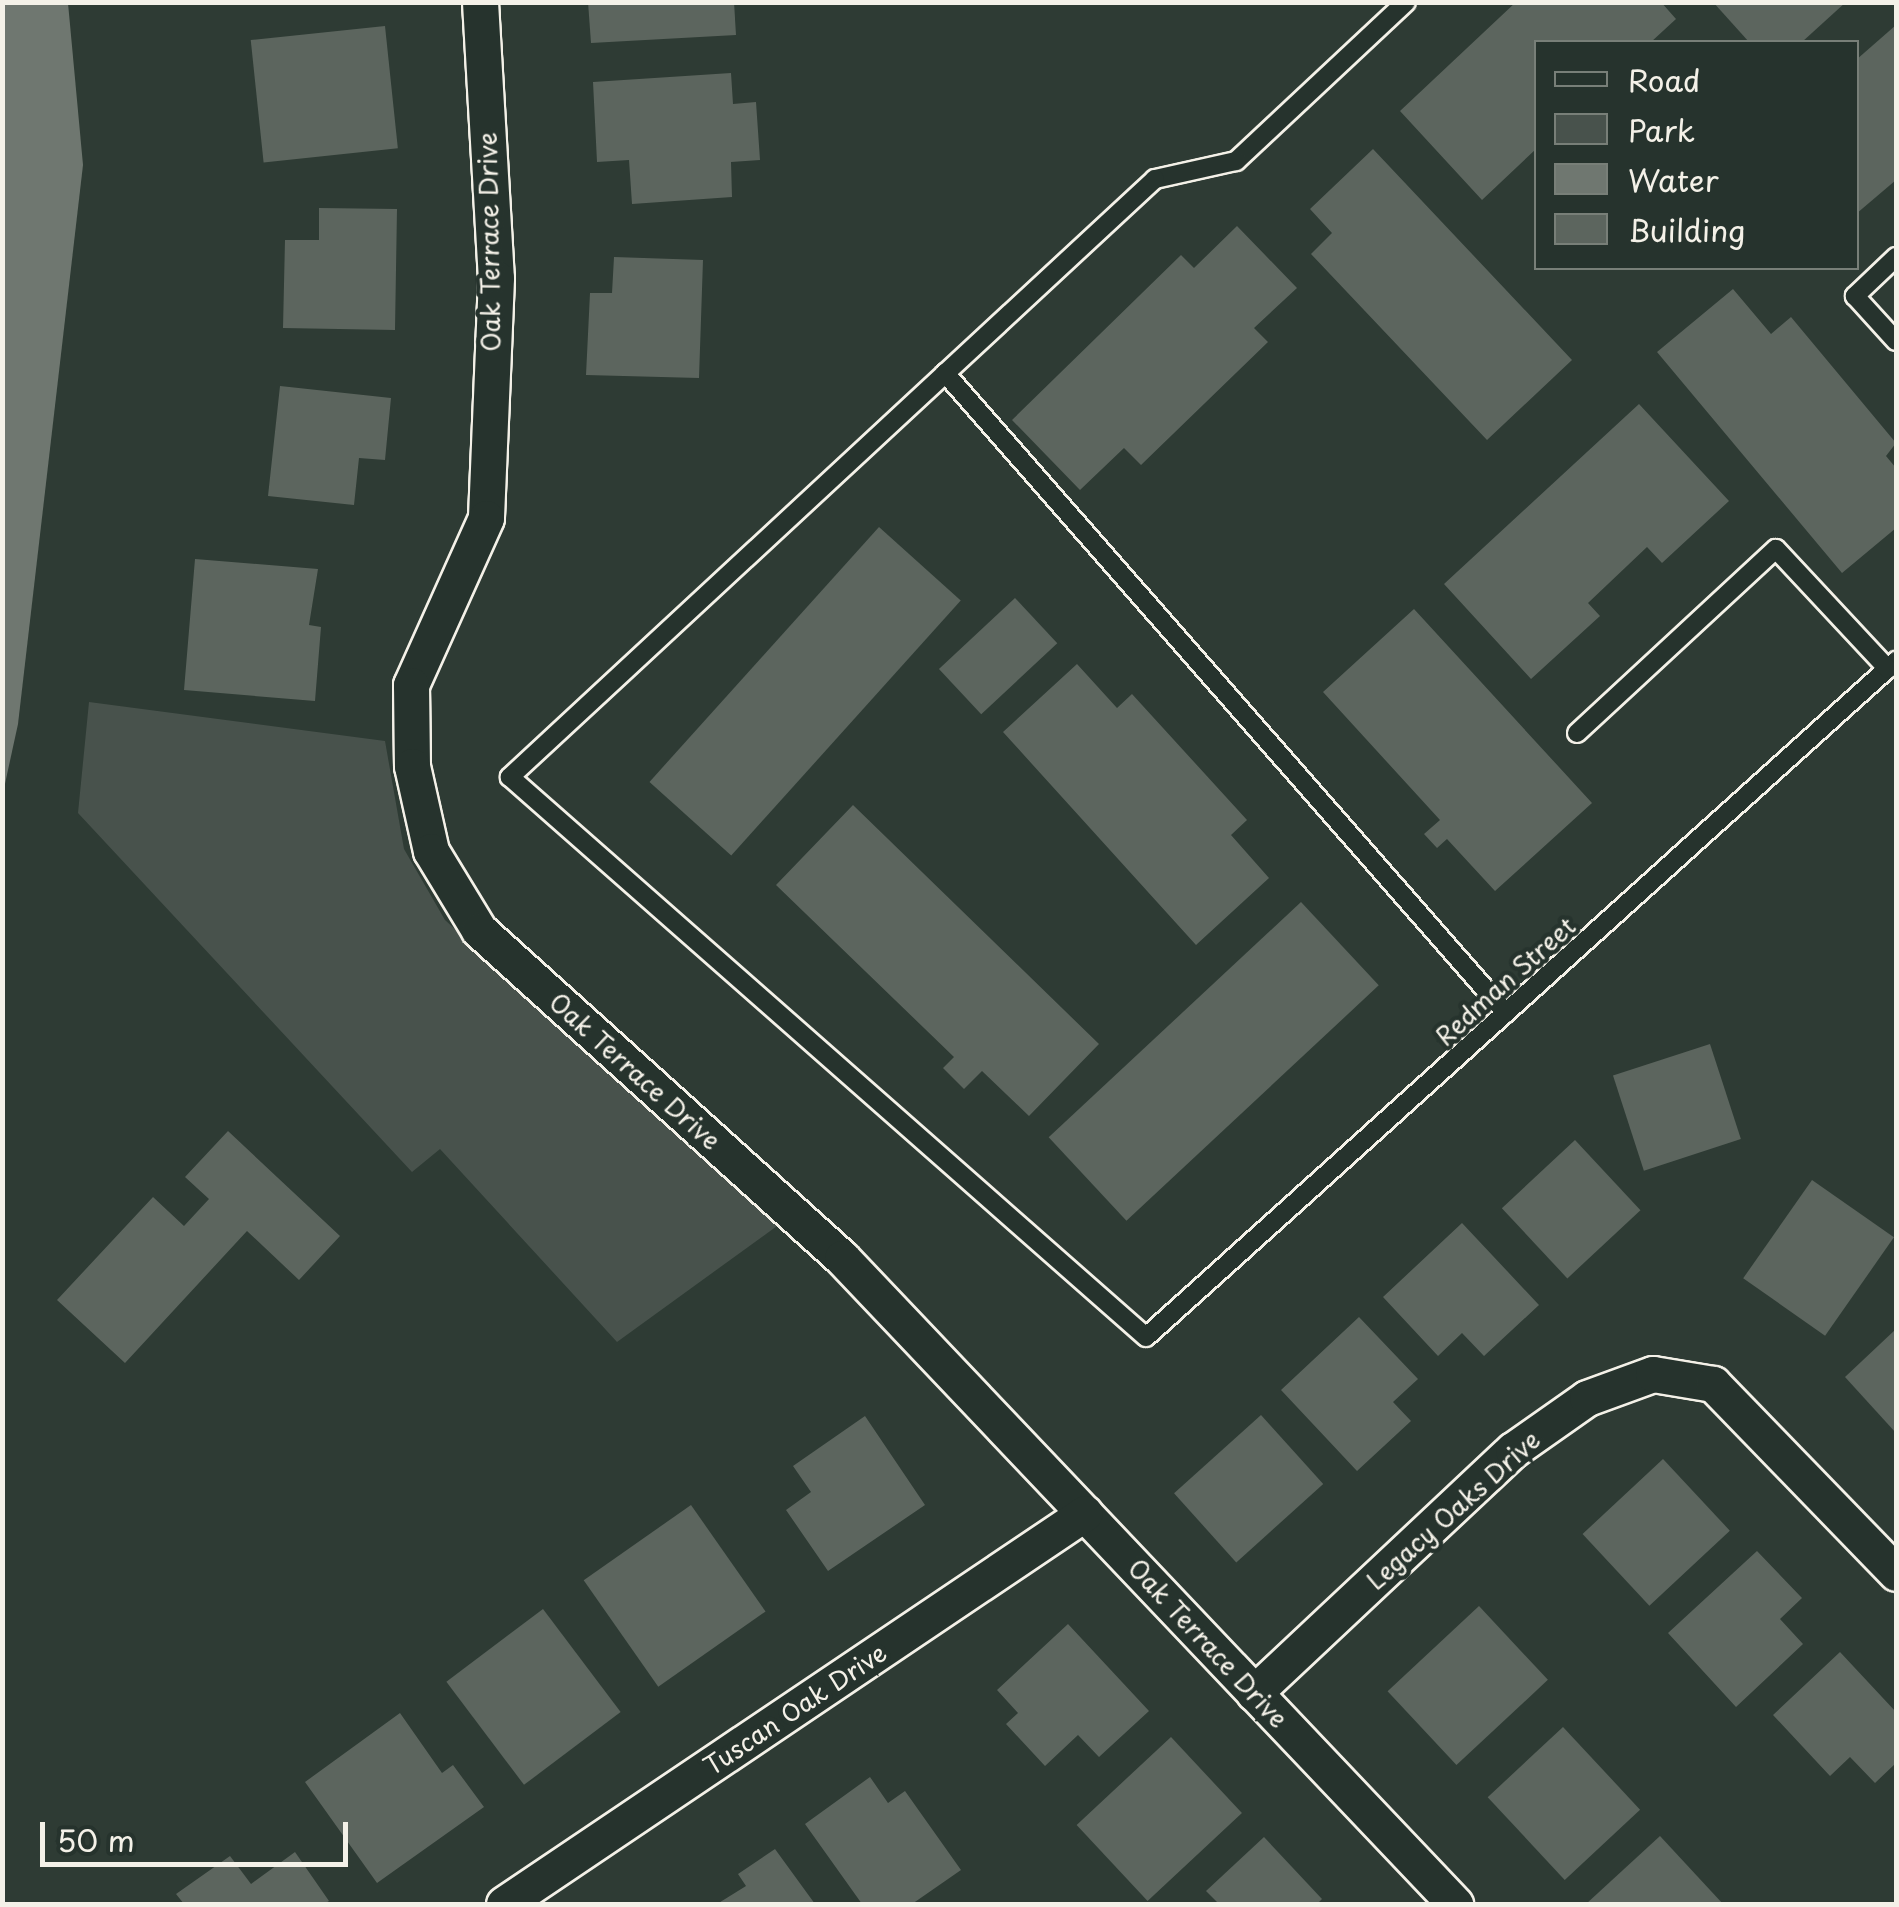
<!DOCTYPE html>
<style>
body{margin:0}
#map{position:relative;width:1899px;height:1907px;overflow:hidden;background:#2e3b34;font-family:"Playpen Sans",sans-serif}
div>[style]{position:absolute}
.green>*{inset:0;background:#48524c}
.water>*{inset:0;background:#6f7770}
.building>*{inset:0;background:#5c655e;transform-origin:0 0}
.roads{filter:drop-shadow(2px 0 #f4f1e8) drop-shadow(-2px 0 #f4f1e8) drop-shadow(0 2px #f4f1e8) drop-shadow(0 -2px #f4f1e8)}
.service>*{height:18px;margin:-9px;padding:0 9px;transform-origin:9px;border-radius:9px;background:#26332d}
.minor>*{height:35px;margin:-17.5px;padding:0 17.5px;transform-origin:17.5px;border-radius:17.5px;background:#26332d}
span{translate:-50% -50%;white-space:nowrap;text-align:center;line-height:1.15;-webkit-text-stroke:9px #26332d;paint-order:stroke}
.street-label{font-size:25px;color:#f4f1e8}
.frame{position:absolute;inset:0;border:5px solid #f4f1e8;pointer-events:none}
.legend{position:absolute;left:1534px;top:40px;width:325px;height:230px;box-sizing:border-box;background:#26332d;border:2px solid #787f78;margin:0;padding:12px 18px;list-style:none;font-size:30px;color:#f4f1e8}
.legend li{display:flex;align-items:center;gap:20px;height:50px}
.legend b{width:50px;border:2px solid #787f78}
.scale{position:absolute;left:40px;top:1822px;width:308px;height:45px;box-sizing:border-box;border:5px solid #f4f1e8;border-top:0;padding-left:12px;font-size:30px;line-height:35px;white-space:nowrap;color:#f4f1e8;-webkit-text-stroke:8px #26332d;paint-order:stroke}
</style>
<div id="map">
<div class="green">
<i style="clip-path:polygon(89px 702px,385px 741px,404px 849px,445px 920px,777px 1226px,617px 1342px,440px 1149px,412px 1172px,78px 813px)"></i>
</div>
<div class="water">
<i style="clip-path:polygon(3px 2px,68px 3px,83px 165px,18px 724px,3px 793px)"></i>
</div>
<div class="building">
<i style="clip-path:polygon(588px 2px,734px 2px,736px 35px,591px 43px)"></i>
<i style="clip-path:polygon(1516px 2px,1661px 2px,1676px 19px,1651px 42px,1536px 42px,1536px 149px,1482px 200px,1400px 111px)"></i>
<i style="clip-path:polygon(1713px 2px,1846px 2px,1802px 42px,1749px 42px)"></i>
<i style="clip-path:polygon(1896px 25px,1896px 180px,1856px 214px,1856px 60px)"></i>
<i style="left:385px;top:26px;width:123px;height:135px;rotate:84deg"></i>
<i style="clip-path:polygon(731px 73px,733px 104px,756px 102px,760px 160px,731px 162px,732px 197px,632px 204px,629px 160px,597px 162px,593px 82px)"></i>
<i style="clip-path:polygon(1373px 149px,1572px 360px,1487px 440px,1311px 254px,1332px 233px,1310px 209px)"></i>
<i style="clip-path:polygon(319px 208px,397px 209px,395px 330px,283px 328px,285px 240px,319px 240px)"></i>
<i style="clip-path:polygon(1237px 226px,1297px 288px,1254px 328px,1268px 342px,1141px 465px,1124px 448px,1080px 490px,1012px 420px,1181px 255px,1194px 268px)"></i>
<i style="clip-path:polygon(614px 257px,703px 260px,699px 378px,586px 375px,590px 293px,612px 293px)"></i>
<i style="clip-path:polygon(1733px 289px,1771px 334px,1791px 317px,1896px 443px,1886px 456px,1896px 468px,1896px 528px,1842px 573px,1657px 352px)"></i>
<i style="clip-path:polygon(280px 386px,391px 398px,385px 460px,359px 458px,354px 505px,268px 496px)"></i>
<i style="clip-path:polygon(1639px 404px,1729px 501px,1662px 563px,1647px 547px,1588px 603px,1600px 616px,1531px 679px,1444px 584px)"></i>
<i style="left:879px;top:527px;width:110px;height:343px;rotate:42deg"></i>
<i style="clip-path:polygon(195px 559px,318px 569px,309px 625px,321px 627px,315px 701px,184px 690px)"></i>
<i style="left:1015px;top:598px;width:62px;height:104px;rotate:47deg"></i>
<i style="clip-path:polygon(1414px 609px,1592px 803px,1495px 891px,1447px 839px,1437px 848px,1424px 834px,1440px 820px,1323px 692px)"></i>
<i style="clip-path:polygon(1077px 664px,1117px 708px,1132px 694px,1247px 820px,1231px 835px,1269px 878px,1196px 945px,1003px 732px)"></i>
<i style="clip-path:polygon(853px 805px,1099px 1044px,1029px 1116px,982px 1071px,964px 1089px,943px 1068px,954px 1057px,776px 885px)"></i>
<i style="left:1301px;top:902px;width:114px;height:345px;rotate:47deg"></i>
<i style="left:1710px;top:1044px;width:100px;height:102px;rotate:72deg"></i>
<i style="clip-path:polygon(228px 1131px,340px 1236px,299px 1280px,247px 1231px,125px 1363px,57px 1300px,153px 1197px,184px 1226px,209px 1199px,185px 1177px)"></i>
<i style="left:1575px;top:1140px;width:96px;height:100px;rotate:47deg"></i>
<i style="left:1812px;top:1180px;width:100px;height:120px;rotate:35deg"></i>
<i style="clip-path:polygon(1462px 1223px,1539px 1305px,1484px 1356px,1462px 1333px,1438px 1356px,1383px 1297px)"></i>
<i style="clip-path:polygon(1359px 1317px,1418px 1379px,1393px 1402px,1411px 1421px,1357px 1471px,1281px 1390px)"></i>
<i style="clip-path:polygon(1896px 1329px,1896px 1433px,1845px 1377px)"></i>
<i style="left:1261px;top:1415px;width:93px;height:117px;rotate:48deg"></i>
<i style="clip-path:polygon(865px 1416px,925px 1505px,828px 1571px,786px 1510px,811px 1492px,793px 1466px)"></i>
<i style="left:1663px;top:1459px;width:98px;height:110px;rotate:47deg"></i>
<i style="left:691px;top:1505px;width:130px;height:131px;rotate:55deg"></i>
<i style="clip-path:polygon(1757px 1551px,1802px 1598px,1780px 1619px,1803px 1644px,1736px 1707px,1668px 1633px)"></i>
<i style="left:1479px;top:1606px;width:101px;height:125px;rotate:47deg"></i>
<i style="left:543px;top:1609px;width:129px;height:121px;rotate:53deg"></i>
<i style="clip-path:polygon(1068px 1624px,1149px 1711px,1099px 1757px,1078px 1735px,1045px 1766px,1006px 1724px,1018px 1713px,997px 1690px)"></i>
<i style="clip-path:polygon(1840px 1652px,1896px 1712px,1896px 1763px,1875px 1783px,1850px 1757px,1830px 1776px,1773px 1715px)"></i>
<i style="clip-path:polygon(400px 1713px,442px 1773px,453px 1765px,484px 1807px,377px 1883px,305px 1782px)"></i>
<i style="left:1563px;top:1727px;width:113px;height:103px;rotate:47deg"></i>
<i style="left:1171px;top:1737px;width:104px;height:129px;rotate:47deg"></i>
<i style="clip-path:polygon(870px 1777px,888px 1803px,905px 1791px,961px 1870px,912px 1904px,862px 1904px,805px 1824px)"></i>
<i style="clip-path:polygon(1660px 1836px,1723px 1904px,1586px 1904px)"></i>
<i style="clip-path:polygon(1264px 1837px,1322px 1899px,1317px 1904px,1219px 1904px,1206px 1891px)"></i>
<i style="clip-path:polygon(775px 1849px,815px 1904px,717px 1904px,746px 1886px,738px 1874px)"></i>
<i style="clip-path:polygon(295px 1852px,329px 1901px,324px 1904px,184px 1904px,176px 1894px,230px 1856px,251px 1884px)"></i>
</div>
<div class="roads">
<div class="service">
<i style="left:1406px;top:2px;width:233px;rotate:136.9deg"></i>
<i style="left:1236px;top:161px;width:83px;rotate:167.5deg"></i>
<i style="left:1155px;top:179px;width:880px;rotate:137.17deg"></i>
<i style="left:510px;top:777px;width:847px;rotate:41.36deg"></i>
<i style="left:1146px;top:1337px;width:1010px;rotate:-42.03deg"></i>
<i style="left:1896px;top:257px;width:57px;rotate:136.4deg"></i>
<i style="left:1855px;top:296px;width:61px;rotate:47.7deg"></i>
<i style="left:945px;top:373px;width:851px;rotate:48.76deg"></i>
<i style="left:1577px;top:733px;width:271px;rotate:-42.8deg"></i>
<i style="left:1776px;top:549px;width:164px;rotate:47deg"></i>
</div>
<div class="minor">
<i style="left:480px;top:2px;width:276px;rotate:86.7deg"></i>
<i style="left:496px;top:278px;width:240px;rotate:92.4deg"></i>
<i style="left:486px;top:518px;width:183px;rotate:114.2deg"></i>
<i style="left:411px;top:685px;width:81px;rotate:89.3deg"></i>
<i style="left:412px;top:766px;width:87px;rotate:77.4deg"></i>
<i style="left:431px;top:851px;width:92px;rotate:58.7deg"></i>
<i style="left:479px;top:930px;width:489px;rotate:42.1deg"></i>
<i style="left:842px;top:1258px;width:891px;rotate:46.5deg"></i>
<i style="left:1254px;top:1693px;width:355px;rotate:-43.2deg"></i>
<i style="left:1513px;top:1450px;width:90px;rotate:-35.1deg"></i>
<i style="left:1587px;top:1398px;width:70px;rotate:-20deg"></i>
<i style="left:1653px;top:1374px;width:61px;rotate:9.5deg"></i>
<i style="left:1713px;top:1384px;width:263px;rotate:45.9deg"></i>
<i style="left:504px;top:1904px;width:700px;rotate:-33.94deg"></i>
</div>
</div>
<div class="street-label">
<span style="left:489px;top:242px;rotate:-91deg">Oak Terrace Drive</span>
<span style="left:1505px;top:981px;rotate:-42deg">Redman Street</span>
<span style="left:635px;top:1071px;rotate:42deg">Oak Terrace Drive</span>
<span style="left:1453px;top:1510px;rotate:-42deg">Legacy Oaks Drive</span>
<span style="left:1208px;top:1643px;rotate:47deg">Oak Terrace Drive</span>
<span style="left:795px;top:1709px;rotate:-34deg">Tuscan Oak Drive</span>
</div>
<div class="frame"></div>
<ul class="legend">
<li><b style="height:12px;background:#26332d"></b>Road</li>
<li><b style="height:28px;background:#48524c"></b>Park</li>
<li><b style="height:28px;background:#6f7770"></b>Water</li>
<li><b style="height:28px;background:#5c655e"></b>Building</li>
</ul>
<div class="scale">50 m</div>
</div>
